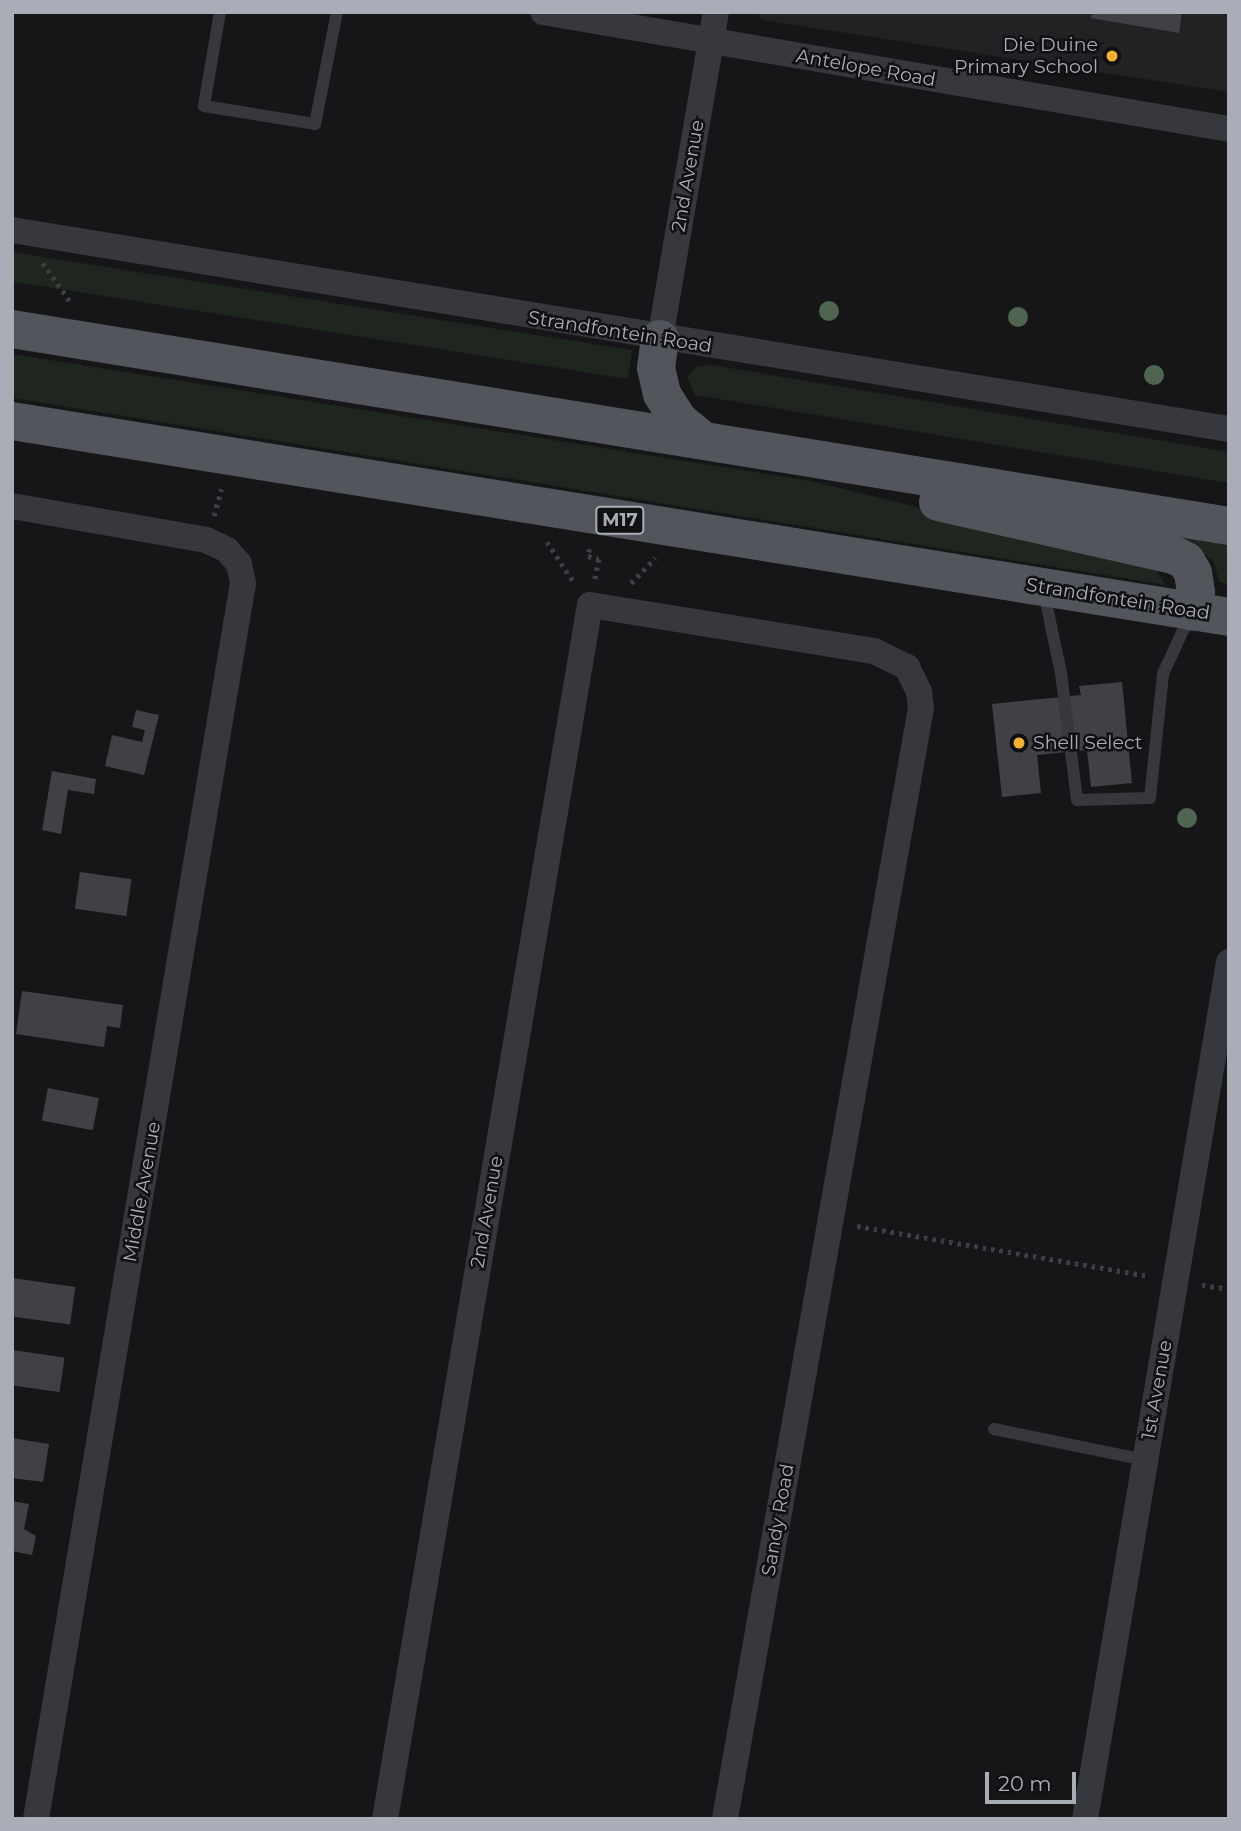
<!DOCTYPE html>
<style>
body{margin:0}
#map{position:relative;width:1241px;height:1831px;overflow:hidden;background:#161618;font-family:Montserrat,sans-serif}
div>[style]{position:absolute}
.built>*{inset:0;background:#222225}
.green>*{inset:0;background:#1e261f;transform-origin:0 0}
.building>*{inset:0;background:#404145;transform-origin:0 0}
.path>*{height:4.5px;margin-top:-2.25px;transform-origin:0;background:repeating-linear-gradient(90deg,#3d3f44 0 3.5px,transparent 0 8.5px)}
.service>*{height:12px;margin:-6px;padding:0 6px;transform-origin:6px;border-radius:6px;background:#37383d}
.minor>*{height:26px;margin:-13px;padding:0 13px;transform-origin:13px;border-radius:13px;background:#37383d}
.primary>*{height:38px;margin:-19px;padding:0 19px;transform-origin:19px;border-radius:19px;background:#53555c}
.trees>*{width:20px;height:20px;margin:-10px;border-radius:50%;background:#506452}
.dots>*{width:19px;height:19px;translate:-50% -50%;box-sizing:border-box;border:4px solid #111113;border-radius:50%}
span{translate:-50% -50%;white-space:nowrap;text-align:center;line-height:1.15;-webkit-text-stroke:5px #111113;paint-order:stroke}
.shield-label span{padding:2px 5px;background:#111113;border:2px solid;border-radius:5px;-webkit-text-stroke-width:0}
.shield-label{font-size:18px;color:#a8adb8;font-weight:700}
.poi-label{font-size:19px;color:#a8adb8}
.right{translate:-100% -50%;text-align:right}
.left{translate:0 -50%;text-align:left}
.street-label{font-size:19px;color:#a8adb8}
.frame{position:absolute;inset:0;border:14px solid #a8adb8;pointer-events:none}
.scale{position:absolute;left:985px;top:1772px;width:91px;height:32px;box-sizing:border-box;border:4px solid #a8adb8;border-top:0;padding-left:9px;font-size:21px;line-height:24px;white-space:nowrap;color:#a8adb8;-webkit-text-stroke:5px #111113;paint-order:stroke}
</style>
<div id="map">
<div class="built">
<i style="clip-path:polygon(757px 12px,1229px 12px,1229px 92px,762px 20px)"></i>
</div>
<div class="green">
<i style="left:12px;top:252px;width:628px;height:29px;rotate:9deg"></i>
<i style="clip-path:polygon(12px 354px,811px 481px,1152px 565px,1166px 585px,12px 398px)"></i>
<i style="clip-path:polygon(712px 365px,1229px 452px,1229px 483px,695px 395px,687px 377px,696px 367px)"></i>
<i style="clip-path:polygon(1168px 529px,1229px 540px,1229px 584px,1219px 582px,1213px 560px)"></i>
</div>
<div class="building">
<i style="clip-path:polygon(1092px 12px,1182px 12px,1179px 33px,1091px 18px)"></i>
<i style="clip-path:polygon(1122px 682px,1132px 783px,1091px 787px,1087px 750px,1037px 755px,1041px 793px,1002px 797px,992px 704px,1081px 695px,1079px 686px)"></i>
<i style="clip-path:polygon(136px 710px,159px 715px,144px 775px,105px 766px,112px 735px,142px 742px,145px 730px,132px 727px)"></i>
<i style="clip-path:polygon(52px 771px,96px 779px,94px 794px,68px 790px,61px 834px,42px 830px)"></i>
<i style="left:80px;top:872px;width:52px;height:37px;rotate:8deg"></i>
<i style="clip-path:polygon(22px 991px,123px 1005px,120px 1028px,107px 1026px,104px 1047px,16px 1034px)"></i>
<i style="left:48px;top:1088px;width:52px;height:33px;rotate:11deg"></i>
<i style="left:12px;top:1278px;width:64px;height:38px;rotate:8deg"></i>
<i style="left:12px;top:1350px;width:53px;height:35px;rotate:8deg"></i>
<i style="clip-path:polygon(12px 1438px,49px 1444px,43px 1482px,12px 1478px)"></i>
<i style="clip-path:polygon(12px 1501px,29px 1504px,24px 1529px,36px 1536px,32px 1555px,12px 1551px)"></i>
</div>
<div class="path">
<i style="left:43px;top:263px;width:50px;rotate:54.7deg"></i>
<i style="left:214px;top:516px;width:28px;rotate:-75deg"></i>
<i style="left:547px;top:542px;width:50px;rotate:56.3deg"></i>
<i style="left:590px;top:549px;width:7px;rotate:106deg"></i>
<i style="left:588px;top:556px;width:11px;rotate:15deg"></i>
<i style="left:599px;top:559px;width:21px;rotate:101deg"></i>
<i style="left:631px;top:583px;width:35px;rotate:-46deg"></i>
<i style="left:857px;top:1226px;width:295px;rotate:9.7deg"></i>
<i style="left:1202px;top:1285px;width:27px;rotate:8deg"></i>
</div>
<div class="service">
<i style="left:220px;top:12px;width:95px;rotate:99.7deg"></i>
<i style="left:204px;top:106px;width:112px;rotate:9.2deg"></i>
<i style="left:315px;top:124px;width:114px;rotate:-78.9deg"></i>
<i style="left:1044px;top:593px;width:82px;rotate:78deg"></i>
<i style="left:1061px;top:673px;width:128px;rotate:82.8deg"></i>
<i style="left:1077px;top:800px;width:73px;rotate:-1.6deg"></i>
<i style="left:1150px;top:798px;width:125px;rotate:-84deg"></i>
<i style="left:1163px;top:674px;width:65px;rotate:-65.4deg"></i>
<i style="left:994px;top:1429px;width:154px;rotate:11.6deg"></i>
</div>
<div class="minor">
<i style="left:543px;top:12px;width:696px;rotate:9.68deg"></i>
<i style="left:12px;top:230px;width:1233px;rotate:9.29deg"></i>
<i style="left:660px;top:339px;width:332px;rotate:-80.3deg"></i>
<i style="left:12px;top:506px;width:197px;rotate:9.9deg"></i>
<i style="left:206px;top:540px;width:23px;rotate:25deg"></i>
<i style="left:227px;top:550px;width:18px;rotate:49deg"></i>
<i style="left:239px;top:564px;width:19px;rotate:78deg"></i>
<i style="left:243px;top:583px;width:1253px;rotate:99.51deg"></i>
<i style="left:385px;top:1819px;width:1231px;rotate:-80.42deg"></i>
<i style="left:590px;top:605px;width:288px;rotate:9.2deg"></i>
<i style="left:874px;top:651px;width:37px;rotate:26deg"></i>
<i style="left:907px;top:667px;width:28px;rotate:64deg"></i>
<i style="left:919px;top:692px;width:16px;rotate:83deg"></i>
<i style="left:921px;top:708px;width:1128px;rotate:100.01deg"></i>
<i style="left:1085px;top:1819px;width:869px;rotate:-80.46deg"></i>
</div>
<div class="primary">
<i style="left:12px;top:329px;width:1233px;rotate:9.19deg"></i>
<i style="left:660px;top:339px;width:29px;rotate:98deg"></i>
<i style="left:656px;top:368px;width:27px;rotate:77deg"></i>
<i style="left:662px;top:394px;width:31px;rotate:58deg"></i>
<i style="left:678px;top:420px;width:33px;rotate:39deg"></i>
<i style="left:12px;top:421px;width:1233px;rotate:9.15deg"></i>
<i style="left:938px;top:502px;width:242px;rotate:12.7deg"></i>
<i style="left:1174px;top:555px;width:13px;rotate:27deg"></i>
<i style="left:1186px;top:561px;width:14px;rotate:60deg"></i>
<i style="left:1193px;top:573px;width:19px;rotate:81deg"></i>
<i style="left:1196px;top:592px;width:20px;rotate:101deg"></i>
</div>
<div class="trees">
<i style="left:829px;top:311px"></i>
<i style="left:1018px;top:317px"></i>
<i style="left:1154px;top:375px"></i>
<i style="left:1187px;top:818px"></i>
</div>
<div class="dots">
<i style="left:1112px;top:56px;background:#f2b134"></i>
<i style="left:1019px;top:743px;background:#f2b134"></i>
</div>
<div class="shield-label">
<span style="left:620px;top:520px">M17</span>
</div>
<div class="poi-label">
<span class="right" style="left:1098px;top:56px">Die Duine<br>Primary School</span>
<span class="left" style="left:1033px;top:743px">Shell Select</span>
</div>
<div class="street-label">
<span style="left:866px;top:68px;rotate:10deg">Antelope Road</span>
<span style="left:688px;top:176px;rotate:-80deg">2nd Avenue</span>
<span style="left:620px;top:332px;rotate:9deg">Strandfontein Road</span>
<span style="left:1118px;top:599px;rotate:9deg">Strandfontein Road</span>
<span style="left:142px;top:1192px;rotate:-80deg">Middle Avenue</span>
<span style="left:487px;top:1212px;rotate:-80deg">2nd Avenue</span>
<span style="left:1157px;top:1390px;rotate:-80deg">1st Avenue</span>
<span style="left:778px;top:1520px;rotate:-80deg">Sandy Road</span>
</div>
<div class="frame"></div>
<div class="scale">20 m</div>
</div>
